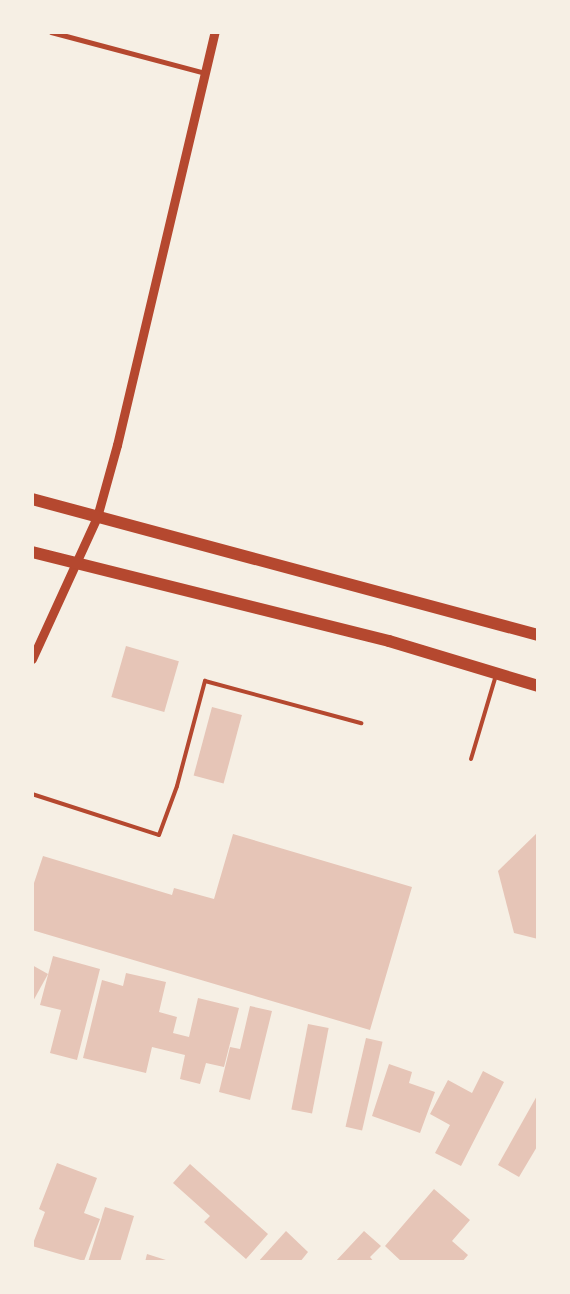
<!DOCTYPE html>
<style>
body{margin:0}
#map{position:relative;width:570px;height:1294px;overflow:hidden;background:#f6efe4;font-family:"Asap Condensed",sans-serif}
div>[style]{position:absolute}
.building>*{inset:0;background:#e6c5b7;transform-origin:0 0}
.service>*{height:4px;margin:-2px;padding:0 2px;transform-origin:2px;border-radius:2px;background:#b5482f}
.minor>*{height:5px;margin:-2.5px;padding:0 2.5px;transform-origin:2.5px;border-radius:2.5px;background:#b5482f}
.tertiary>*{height:9px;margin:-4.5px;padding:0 4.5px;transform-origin:4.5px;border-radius:4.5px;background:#b5482f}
.primary>*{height:12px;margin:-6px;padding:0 6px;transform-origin:6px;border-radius:6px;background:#b5482f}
span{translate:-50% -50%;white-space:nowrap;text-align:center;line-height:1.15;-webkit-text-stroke:4px #f6efe4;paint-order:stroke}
.frame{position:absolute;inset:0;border:34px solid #f6efe4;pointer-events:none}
</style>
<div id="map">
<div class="building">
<i style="left:126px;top:646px;width:55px;height:53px;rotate:16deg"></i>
<i style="left:212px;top:707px;width:31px;height:71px;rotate:15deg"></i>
<i style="clip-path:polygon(538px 832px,538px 939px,514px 933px,498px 871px)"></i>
<i style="clip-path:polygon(233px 834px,412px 887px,370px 1030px,32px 930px,32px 889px,43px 856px,172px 895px,174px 888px,214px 899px)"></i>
<i style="clip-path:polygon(53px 956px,100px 969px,77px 1060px,50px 1053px,61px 1010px,40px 1005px)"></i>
<i style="clip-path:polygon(32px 965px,48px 974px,32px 1003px)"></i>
<i style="clip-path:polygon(126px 973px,166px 982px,159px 1012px,177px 1017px,173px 1033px,189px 1037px,198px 998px,239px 1008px,224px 1067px,206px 1063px,200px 1084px,180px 1079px,185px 1055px,152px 1047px,146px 1073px,83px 1058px,102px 980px,123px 986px)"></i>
<i style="clip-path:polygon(250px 1006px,272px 1011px,250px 1100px,219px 1092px,230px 1047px,240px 1049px)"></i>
<i style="left:308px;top:1024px;width:21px;height:87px;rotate:11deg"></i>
<i style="left:366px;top:1038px;width:17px;height:91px;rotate:13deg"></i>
<i style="clip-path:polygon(389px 1064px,412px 1072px,409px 1083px,435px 1092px,420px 1133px,372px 1116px)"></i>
<i style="clip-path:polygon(483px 1071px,504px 1082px,461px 1166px,435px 1153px,450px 1125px,430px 1114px,448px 1080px,472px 1093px)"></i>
<i style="clip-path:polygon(538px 1094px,538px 1145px,519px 1177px,498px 1165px)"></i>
<i style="clip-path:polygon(57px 1163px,97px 1178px,84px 1213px,100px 1219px,84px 1261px,32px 1246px,45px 1212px,39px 1209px)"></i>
<i style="clip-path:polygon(190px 1164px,268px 1234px,246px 1259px,204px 1222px,210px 1216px,173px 1183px)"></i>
<i style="clip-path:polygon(434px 1189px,470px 1220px,452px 1241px,468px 1255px,462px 1262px,402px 1262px,385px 1246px)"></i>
<i style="clip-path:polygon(105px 1207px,134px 1216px,120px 1262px,88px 1262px)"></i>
<i style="clip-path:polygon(286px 1231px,308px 1252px,300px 1262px,258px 1262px)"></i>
<i style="clip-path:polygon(364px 1231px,381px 1246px,370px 1257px,374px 1262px,335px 1262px)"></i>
<i style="clip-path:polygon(147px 1254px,169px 1261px,169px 1262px,145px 1262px)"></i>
</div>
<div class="service">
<i style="left:471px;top:759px;width:88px;rotate:-73.4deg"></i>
<i style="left:32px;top:794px;width:133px;rotate:17.9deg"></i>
<i style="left:159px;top:835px;width:52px;rotate:-69.8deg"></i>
<i style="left:177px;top:786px;width:109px;rotate:-75.1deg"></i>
<i style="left:205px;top:681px;width:162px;rotate:15.1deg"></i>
</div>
<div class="minor">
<i style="left:51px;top:32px;width:159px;rotate:14.9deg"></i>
</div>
<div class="tertiary">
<i style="left:32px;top:659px;width:156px;rotate:-65.4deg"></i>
<i style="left:97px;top:517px;width:75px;rotate:-74.5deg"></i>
<i style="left:117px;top:445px;width:424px;rotate:-76.7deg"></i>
</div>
<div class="primary">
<i style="left:32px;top:499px;width:524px;rotate:15.04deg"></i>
<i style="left:32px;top:552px;width:368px;rotate:14deg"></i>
<i style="left:389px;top:641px;width:156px;rotate:16.8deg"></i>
</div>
<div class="frame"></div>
</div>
